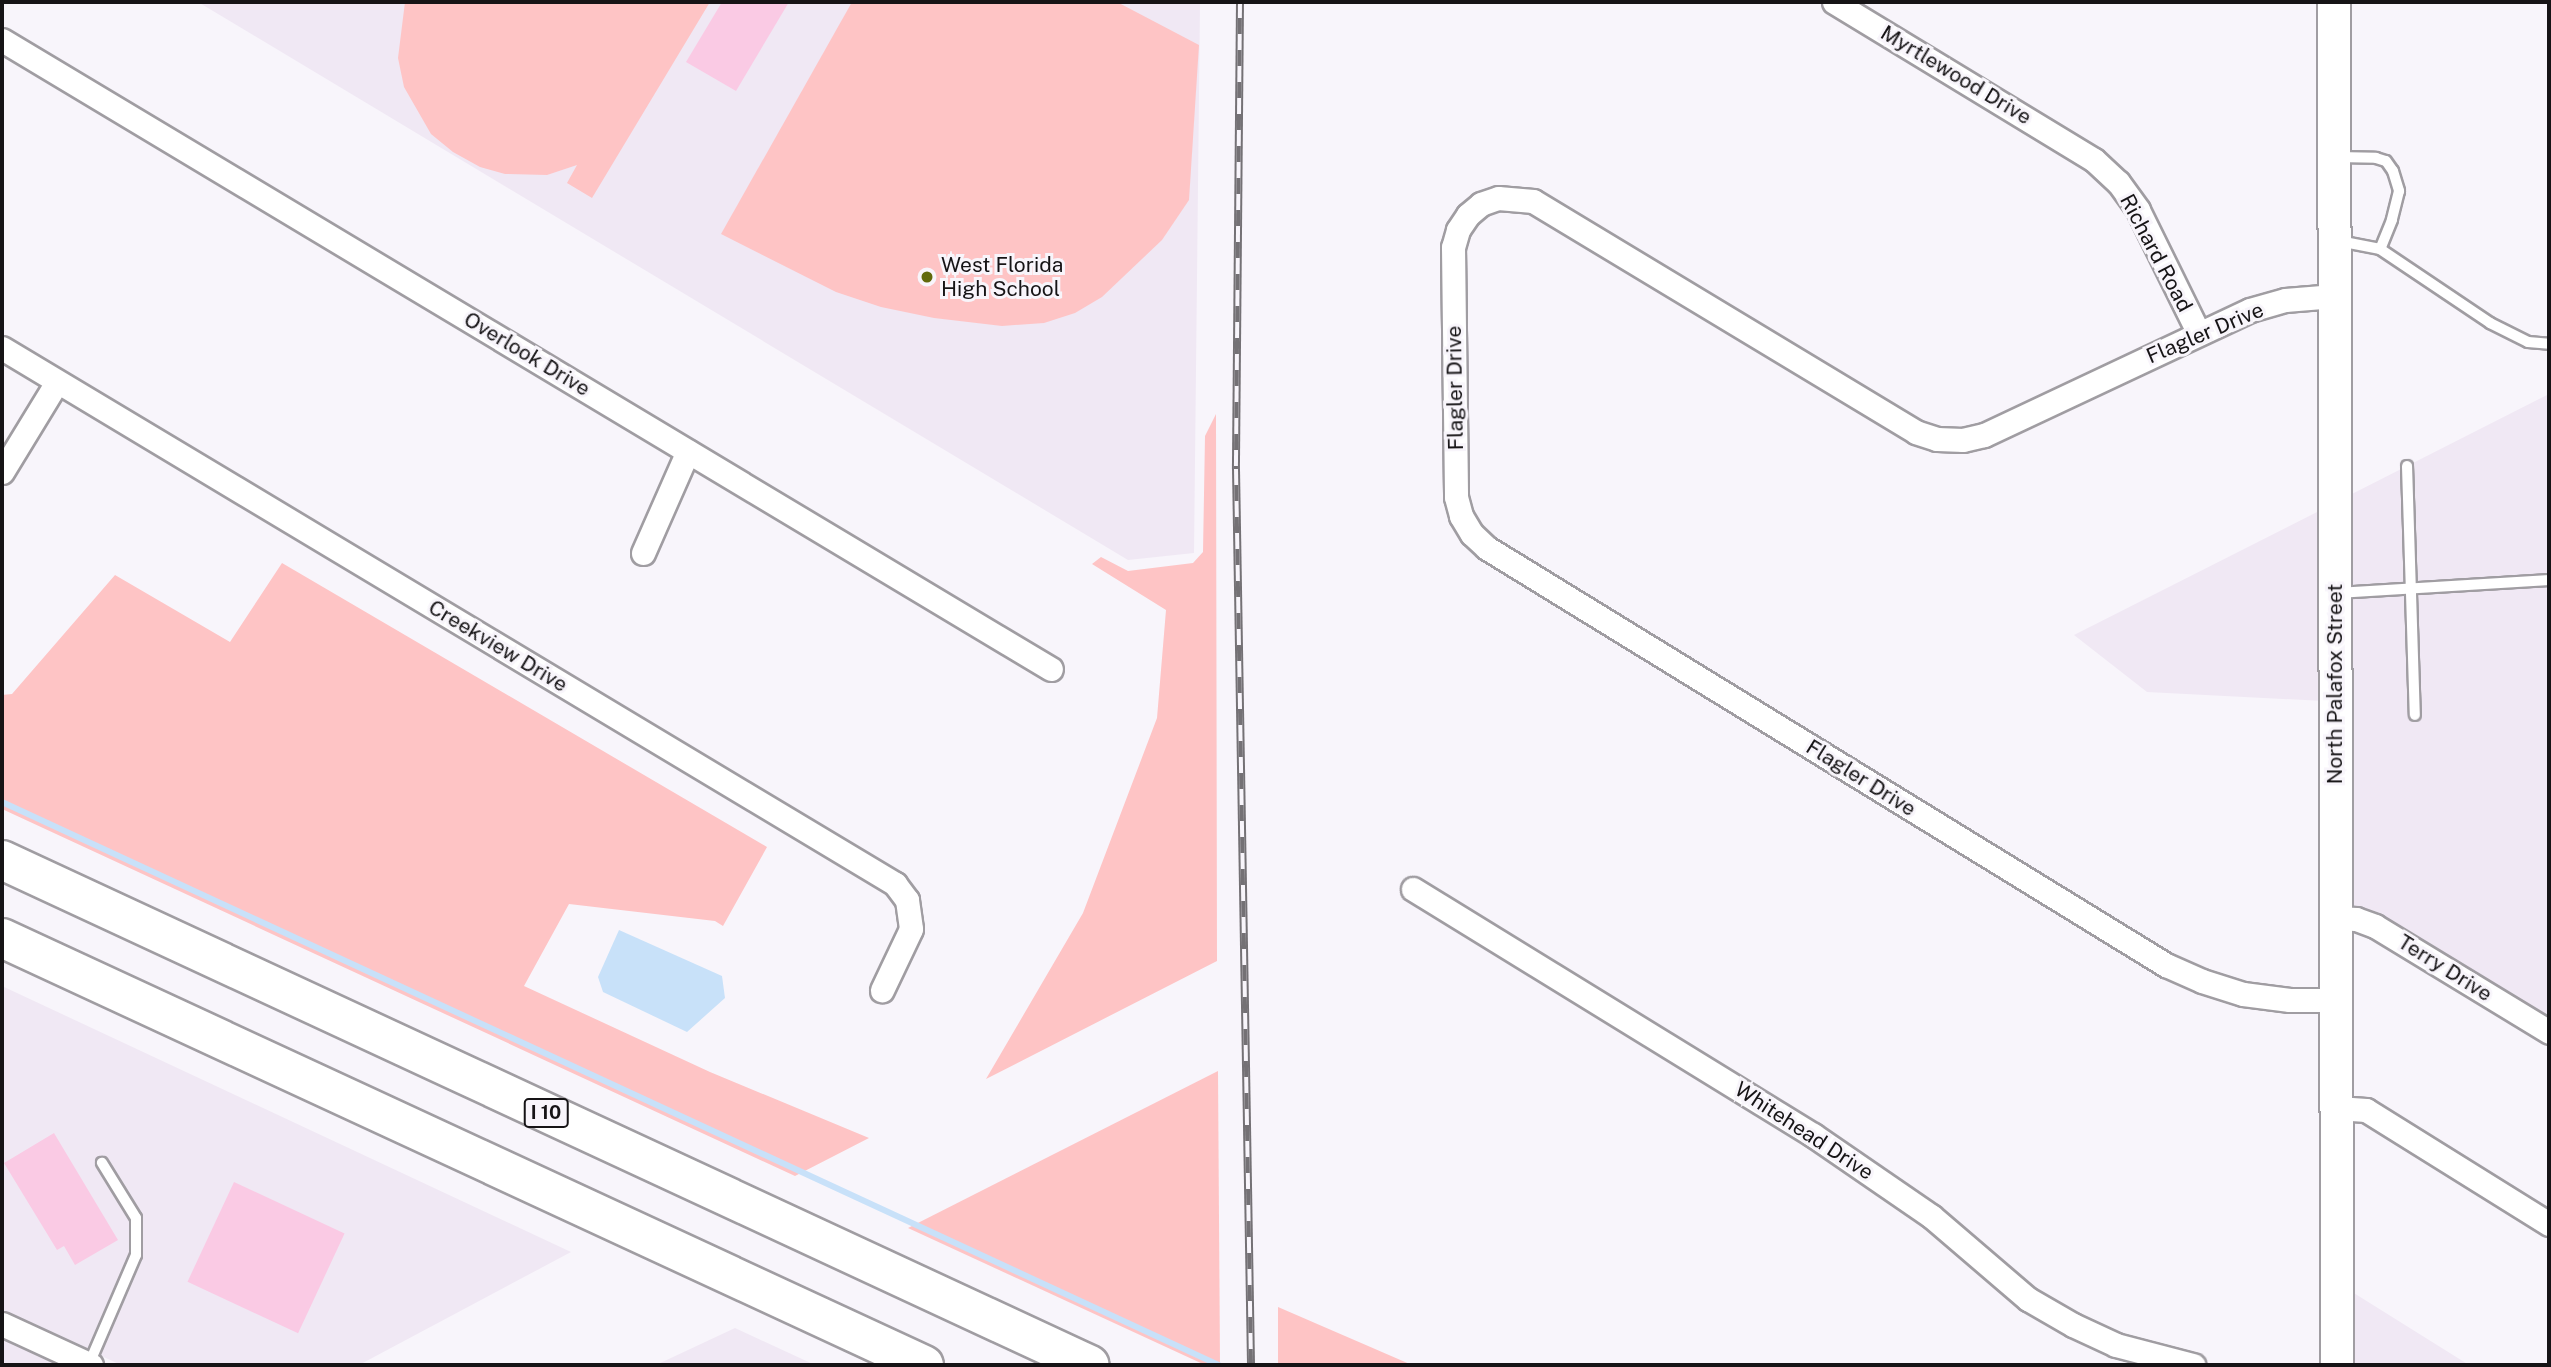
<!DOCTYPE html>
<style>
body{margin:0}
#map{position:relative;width:2551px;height:1367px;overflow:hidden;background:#f8f5fb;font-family:"Public Sans",sans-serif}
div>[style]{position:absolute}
.built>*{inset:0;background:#f0e8f4}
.green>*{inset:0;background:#fec4c5}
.water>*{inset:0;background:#c8e1f9}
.stream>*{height:6px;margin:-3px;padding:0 3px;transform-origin:3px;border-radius:3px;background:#c8e1f9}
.building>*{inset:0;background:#facae4;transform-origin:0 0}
.roads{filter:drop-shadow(2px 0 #a09da2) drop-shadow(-2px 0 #a09da2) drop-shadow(0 2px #a09da2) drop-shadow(0 -2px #a09da2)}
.service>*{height:10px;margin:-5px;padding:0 5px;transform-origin:5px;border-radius:5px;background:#fff}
.minor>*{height:23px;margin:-11.5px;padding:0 11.5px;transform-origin:11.5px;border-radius:11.5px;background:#fff}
.secondary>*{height:32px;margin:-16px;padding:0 16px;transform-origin:16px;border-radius:16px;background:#fff}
.motorway>*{height:38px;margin:-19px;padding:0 19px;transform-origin:19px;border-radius:19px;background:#fff}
.rail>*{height:8px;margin-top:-4px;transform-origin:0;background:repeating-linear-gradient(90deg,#f8f5fb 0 16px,#747175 0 32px);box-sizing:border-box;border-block:2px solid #747175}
.dots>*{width:19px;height:19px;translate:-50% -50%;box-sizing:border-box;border:4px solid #f8f5fb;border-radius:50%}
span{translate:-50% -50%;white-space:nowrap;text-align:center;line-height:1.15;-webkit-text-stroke:6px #f8f5fb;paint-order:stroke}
.shield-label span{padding:2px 5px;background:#f8f5fb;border:2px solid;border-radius:5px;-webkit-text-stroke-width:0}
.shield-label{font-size:19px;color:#161416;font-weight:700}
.street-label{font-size:21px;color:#161416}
.poi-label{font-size:21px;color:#161416}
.left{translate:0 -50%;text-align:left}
.frame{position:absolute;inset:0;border:4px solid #161416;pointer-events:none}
</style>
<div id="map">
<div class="built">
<i style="clip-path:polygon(198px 2px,1200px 2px,1194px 553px,1128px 560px)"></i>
<i style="clip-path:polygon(2549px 394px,2549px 1017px,2379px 914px,2347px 906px,2346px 497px)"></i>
<i style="clip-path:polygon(2323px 509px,2324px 701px,2147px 692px,2074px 635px)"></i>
<i style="clip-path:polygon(2px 986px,571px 1252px,359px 1365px,121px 1365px,2px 1310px)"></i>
<i style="clip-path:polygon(2349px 1290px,2469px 1365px,2349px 1365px)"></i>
<i style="clip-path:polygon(735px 1328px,815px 1365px,656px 1365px)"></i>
<i style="clip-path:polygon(2px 1338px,60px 1365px,2px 1365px)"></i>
</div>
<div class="green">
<i style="clip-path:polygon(405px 2px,710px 2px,592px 198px,567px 183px,577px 165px,547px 175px,505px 174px,480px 167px,453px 152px,431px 134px,404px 87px,398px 58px)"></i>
<i style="clip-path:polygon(852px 2px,1117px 2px,1199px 45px,1189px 200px,1162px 240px,1102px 297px,1075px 313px,1044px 323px,1002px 326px,934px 318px,881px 307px,836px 292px,721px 234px)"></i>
<i style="clip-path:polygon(1216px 414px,1217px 961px,986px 1079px,1083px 913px,1157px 718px,1166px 610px,1092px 564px,1101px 557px,1128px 571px,1193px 563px,1203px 552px,1205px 436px)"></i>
<i style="clip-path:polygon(282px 563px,767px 847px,723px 926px,715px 921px,569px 904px,524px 986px,710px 1072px,869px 1138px,795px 1176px,2px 809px,2px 695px,12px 694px,115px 575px,230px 642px)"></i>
<i style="clip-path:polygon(1218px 1071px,1220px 1365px,1205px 1365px,908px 1228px)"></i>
<i style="clip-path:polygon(1278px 1307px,1412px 1365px,1278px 1365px)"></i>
</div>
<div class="water">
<i style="clip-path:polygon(619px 930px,722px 976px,725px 998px,687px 1032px,603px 992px,598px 977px)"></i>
</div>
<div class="stream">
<i style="left:2px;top:802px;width:1341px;rotate:24.83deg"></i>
</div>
<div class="building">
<i style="clip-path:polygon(722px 2px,789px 2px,736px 91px,686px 62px)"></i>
<i style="clip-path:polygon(54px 1133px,118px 1240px,75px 1265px,64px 1246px,57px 1250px,4px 1163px)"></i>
<i style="left:234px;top:1182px;width:122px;height:110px;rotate:25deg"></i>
</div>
<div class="roads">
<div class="service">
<i style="left:2337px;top:157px;width:39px;rotate:1deg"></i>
<i style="left:2376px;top:158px;width:10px;rotate:17deg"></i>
<i style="left:2386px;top:161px;width:12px;rotate:55deg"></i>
<i style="left:2393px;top:171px;width:21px;rotate:73deg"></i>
<i style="left:2399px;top:191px;width:30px;rotate:104deg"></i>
<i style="left:2392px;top:220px;width:31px;rotate:112deg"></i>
<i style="left:2339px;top:241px;width:42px;rotate:11deg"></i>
<i style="left:2380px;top:249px;width:133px;rotate:33.9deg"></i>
<i style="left:2490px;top:323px;width:42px;rotate:26.6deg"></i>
<i style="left:2528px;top:342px;width:21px;rotate:5deg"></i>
<i style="left:2407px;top:466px;width:249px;rotate:88.2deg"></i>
<i style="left:2338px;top:593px;width:211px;rotate:-3.5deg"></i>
<i style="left:89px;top:1364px;width:119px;rotate:-66.7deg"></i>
<i style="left:136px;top:1255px;width:37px;rotate:-90deg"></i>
<i style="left:136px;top:1218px;width:65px;rotate:-121.7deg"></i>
</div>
<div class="minor">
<i style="left:1834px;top:2px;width:304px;rotate:31.3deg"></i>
<i style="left:2094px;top:160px;width:33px;rotate:43deg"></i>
<i style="left:2118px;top:182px;width:34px;rotate:54deg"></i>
<i style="left:2138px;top:210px;width:136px;rotate:63.8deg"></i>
<i style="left:2px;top:40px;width:1223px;rotate:30.95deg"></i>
<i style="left:2334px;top:296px;width:49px;rotate:175.3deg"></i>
<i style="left:2285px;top:300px;width:36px;rotate:164deg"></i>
<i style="left:2250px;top:310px;width:294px;rotate:154.8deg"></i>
<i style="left:1984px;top:435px;width:22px;rotate:167deg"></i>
<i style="left:1963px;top:440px;width:26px;rotate:-178deg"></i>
<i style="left:1937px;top:439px;width:22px;rotate:-162deg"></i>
<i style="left:1916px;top:432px;width:447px;rotate:-148.9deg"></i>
<i style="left:1533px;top:201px;width:35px;rotate:-175deg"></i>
<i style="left:1498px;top:198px;width:18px;rotate:161deg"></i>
<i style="left:1481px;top:204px;width:17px;rotate:140deg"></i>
<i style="left:1468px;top:215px;width:18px;rotate:124deg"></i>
<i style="left:1458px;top:230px;width:18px;rotate:106deg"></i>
<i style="left:1453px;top:247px;width:250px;rotate:89.3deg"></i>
<i style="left:1456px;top:497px;width:20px;rotate:75deg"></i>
<i style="left:1461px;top:516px;width:21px;rotate:59deg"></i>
<i style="left:1472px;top:534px;width:21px;rotate:43deg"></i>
<i style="left:1487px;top:548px;width:797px;rotate:31.56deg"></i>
<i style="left:2166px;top:965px;width:39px;rotate:24deg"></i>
<i style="left:2202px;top:981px;width:43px;rotate:17.6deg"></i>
<i style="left:2243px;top:994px;width:47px;rotate:7.3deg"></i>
<i style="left:2290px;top:1000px;width:47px"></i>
<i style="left:2px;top:348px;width:1042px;rotate:30.97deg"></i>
<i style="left:895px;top:884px;width:20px;rotate:53deg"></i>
<i style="left:907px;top:900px;width:29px;rotate:82deg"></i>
<i style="left:911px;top:929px;width:68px;rotate:115.4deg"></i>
<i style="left:2px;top:472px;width:105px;rotate:-58.6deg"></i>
<i style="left:643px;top:553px;width:111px;rotate:-66.2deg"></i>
<i style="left:1413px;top:889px;width:470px;rotate:31.6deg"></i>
<i style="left:1813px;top:1135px;width:143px;rotate:34.5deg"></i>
<i style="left:1931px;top:1216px;width:128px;rotate:40.6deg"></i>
<i style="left:2028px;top:1299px;width:52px;rotate:30deg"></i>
<i style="left:2073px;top:1325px;width:47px;rotate:24.9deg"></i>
<i style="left:2116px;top:1345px;width:80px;rotate:14.6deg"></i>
<i style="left:2336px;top:918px;width:20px;rotate:3deg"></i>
<i style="left:2356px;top:919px;width:20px;rotate:20deg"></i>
<i style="left:2375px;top:926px;width:204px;rotate:31.3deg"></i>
<i style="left:2337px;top:1108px;width:29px;rotate:4deg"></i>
<i style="left:2366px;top:1110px;width:216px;rotate:31.9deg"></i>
<i style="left:2px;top:1324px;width:98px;rotate:24.7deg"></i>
</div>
<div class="secondary">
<i style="left:2334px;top:2px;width:1363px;rotate:89.87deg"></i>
</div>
<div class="motorway">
<i style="left:2px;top:860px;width:1199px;rotate:24.9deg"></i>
<i style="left:2px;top:938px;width:1016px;rotate:24.85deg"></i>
</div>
</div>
<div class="rail">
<i style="left:1240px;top:2px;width:467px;rotate:90.5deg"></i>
<i style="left:1236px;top:469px;width:896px;rotate:89.04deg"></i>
</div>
<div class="dots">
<i style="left:927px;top:277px;background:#61690b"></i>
</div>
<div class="shield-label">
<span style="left:546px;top:1113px">I 10</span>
</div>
<div class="street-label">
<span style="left:1956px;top:75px;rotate:31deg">Myrtlewood Drive</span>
<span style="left:2156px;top:253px;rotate:62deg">Richard Road</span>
<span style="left:2205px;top:333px;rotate:-23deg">Flagler Drive</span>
<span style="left:527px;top:354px;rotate:31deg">Overlook Drive</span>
<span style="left:1455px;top:388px;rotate:-91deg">Flagler Drive</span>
<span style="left:498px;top:646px;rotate:31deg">Creekview Drive</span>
<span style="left:2335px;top:684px;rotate:-90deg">North Palafox Street</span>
<span style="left:1861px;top:778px;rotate:32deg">Flagler Drive</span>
<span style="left:2445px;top:968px;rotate:32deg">Terry Drive</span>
<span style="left:1804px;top:1131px;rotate:33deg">Whitehead Drive</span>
</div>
<div class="poi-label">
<span class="left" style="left:941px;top:277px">West Florida<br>High School</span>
</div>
<div class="frame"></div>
</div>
